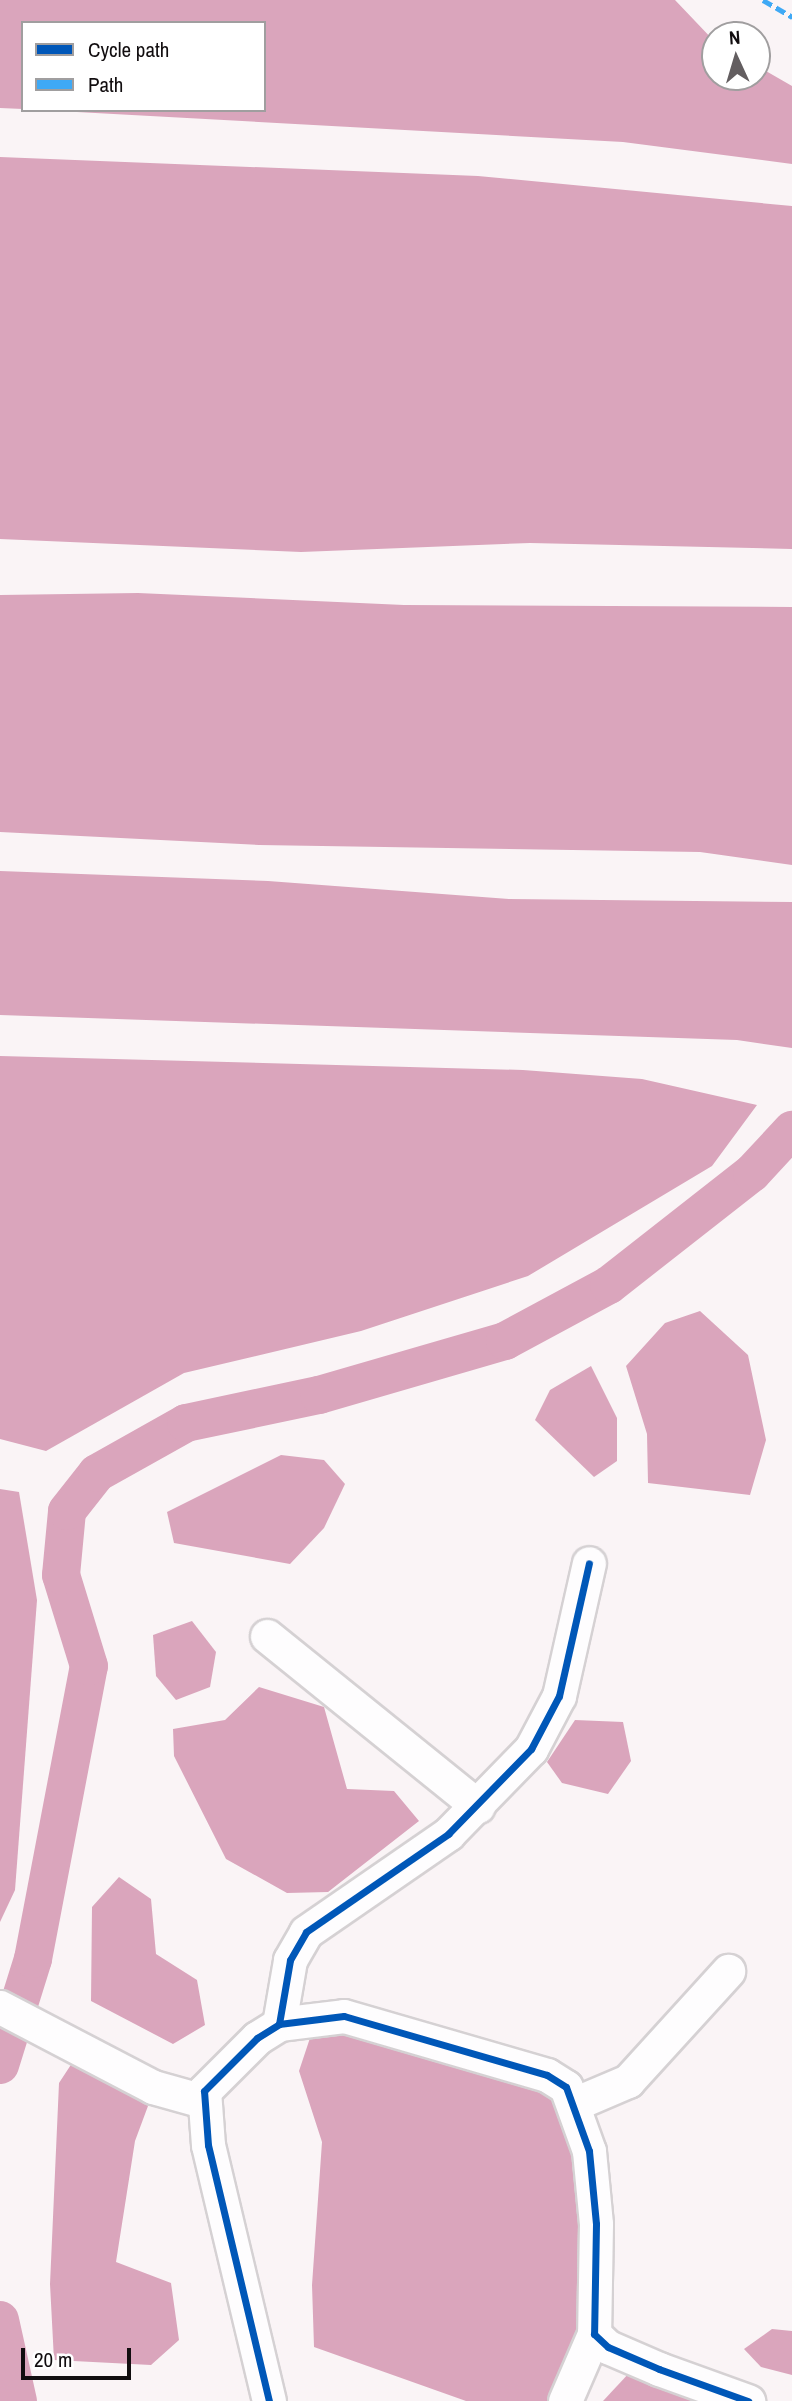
<!DOCTYPE html>
<style>
body{margin:0}
#map{position:relative;width:792px;height:2401px;overflow:hidden;background:#faf4f6;font-family:"Archivo Narrow",sans-serif}
div>[style]{position:absolute}
.water>*{inset:0;background:#daa5bc}
.canal>*{height:38px;margin:-19px;padding:0 19px;transform-origin:19px;border-radius:19px;background:#daa5bc}
.roads{filter:drop-shadow(2px 0 #d5d1d3) drop-shadow(-2px 0 #d5d1d3) drop-shadow(0 2px #d5d1d3) drop-shadow(0 -2px #d5d1d3)}
.street>*{height:33px;margin:-16.5px;padding:0 16.5px;transform-origin:16.5px;border-radius:16.5px;background:#fefdfe}
.quiet>*{height:5px;margin-top:-2.5px;transform-origin:0;background:repeating-linear-gradient(90deg,#3fa9f5 0 10px,transparent 0 15px)}
.cycleway>*{height:7px;margin:-3.5px;padding:0 3.5px;transform-origin:3.5px;border-radius:3.5px;background:#0057b8}
span{translate:-50% -50%;white-space:nowrap;text-align:center;line-height:1.15;-webkit-text-stroke:5px #fff;paint-order:stroke}
.legend{position:absolute;left:21px;top:21px;width:245px;height:91px;box-sizing:border-box;background:#fff;border:2px solid #a09e9f;margin:0;padding:9px 12px;list-style:none;font-size:21px;color:#110d0f}
.legend li{display:flex;align-items:center;gap:14px;height:35px}
.legend b{width:35px;border:2px solid #a09e9f}
.north{position:absolute;left:701px;top:21px;width:70px;height:70px;box-sizing:border-box;background:#fff;border:2px solid #a09e9f;border-radius:50%;rotate:356deg;font-size:19px;font-weight:700;line-height:28px;text-align:center;color:#110d0f}
.north::after{content:'';display:block;margin:auto;width:24px;height:32px;background:#635e60;clip-path:polygon(50% 0,100% 100%,50% 72%,0 100%)}
.scale{position:absolute;left:21px;top:2348px;width:110px;height:32px;box-sizing:border-box;border:4px solid #110d0f;border-top:0;padding-left:9px;font-size:21px;line-height:24px;white-space:nowrap;color:#110d0f;-webkit-text-stroke:5px #fff;paint-order:stroke}
</style>
<div id="map">
<div class="water">
<i style="clip-path:polygon(0 0,675px 0,715px 42px,715px 77px,757px 77px,757px 66px,792px 86px,792px 164px,623px 142px,40px 110px,264px 110px,264px 23px,23px 23px,23px 109px,0 108px)"></i>
<i style="clip-path:polygon(0 157px,478px 176px,792px 206px,792px 549px,530px 543px,301px 552px,0 539px)"></i>
<i style="clip-path:polygon(138px 593px,404px 605px,792px 607px,792px 865px,700px 852px,259px 845px,0 832px,0 595px)"></i>
<i style="clip-path:polygon(0 871px,268px 881px,509px 899px,792px 902px,792px 1048px,737px 1040px,0 1015px)"></i>
<i style="clip-path:polygon(0 1056px,523px 1070px,642px 1079px,757px 1105px,712px 1166px,528px 1276px,361px 1331px,184px 1373px,46px 1451px,0 1439px)"></i>
<i style="clip-path:polygon(700px 1311px,748px 1355px,766px 1440px,750px 1495px,648px 1483px,647px 1434px,626px 1366px,665px 1323px)"></i>
<i style="clip-path:polygon(591px 1366px,617px 1418px,617px 1461px,594px 1477px,535px 1420px,550px 1390px)"></i>
<i style="clip-path:polygon(281px 1455px,324px 1460px,345px 1484px,324px 1528px,290px 1564px,174px 1543px,167px 1512px)"></i>
<i style="clip-path:polygon(0 1489px,19px 1492px,37px 1600px,15px 1890px,0 1922px)"></i>
<i style="clip-path:polygon(192px 1621px,216px 1652px,210px 1687px,176px 1700px,156px 1676px,153px 1635px)"></i>
<i style="clip-path:polygon(259px 1687px,324px 1707px,347px 1789px,394px 1791px,419px 1821px,328px 1892px,287px 1893px,226px 1859px,174px 1756px,173px 1729px,225px 1720px)"></i>
<i style="clip-path:polygon(575px 1720px,623px 1722px,631px 1761px,608px 1794px,562px 1783px,547px 1762px)"></i>
<i style="clip-path:polygon(119px 1877px,151px 1899px,156px 1954px,197px 1980px,205px 2025px,173px 2044px,91px 2001px,92px 1907px)"></i>
<i style="clip-path:polygon(349px 2023px,594px 2106px,604px 2210px,580px 2360px,551px 2401px,466px 2401px,314px 2347px,312px 2285px,322px 2142px,299px 2071px,312px 2032px)"></i>
<i style="clip-path:polygon(78px 2054px,140px 2075px,148px 2106px,135px 2141px,116px 2262px,171px 2283px,179px 2340px,151px 2365px,54px 2360px,50px 2284px,59px 2083px)"></i>
<i style="clip-path:polygon(772px 2329px,792px 2331px,792px 2375px,761px 2367px,744px 2349px)"></i>
<i style="clip-path:polygon(631px 2371px,745px 2401px,603px 2401px)"></i>
</div>
<div class="canal">
<i style="left:0;top:2065px;width:111px;rotate:-72.7deg"></i>
<i style="left:33px;top:1959px;width:298px;rotate:-79.2deg"></i>
<i style="left:89px;top:1666px;width:95px;rotate:-107.1deg"></i>
<i style="left:61px;top:1575px;width:64px;rotate:-84.6deg"></i>
<i style="left:67px;top:1511px;width:48px;rotate:-51.7deg"></i>
<i style="left:97px;top:1473px;width:102px;rotate:-29.3deg"></i>
<i style="left:186px;top:1423px;width:136px;rotate:-11.9deg"></i>
<i style="left:319px;top:1395px;width:194px;rotate:-16.2deg"></i>
<i style="left:505px;top:1341px;width:118px;rotate:-28.3deg"></i>
<i style="left:609px;top:1285px;width:182px;rotate:-38.1deg"></i>
<i style="left:752px;top:1173px;width:59px;rotate:-47.1deg"></i>
<i style="left:0;top:2320px;width:83px;rotate:77.5deg"></i>
</div>
<div class="roads">
<div class="street">
<i style="left:267px;top:1636px;width:271px;rotate:38.9deg"></i>
<i style="left:0;top:2007px;width:173px;rotate:27.6deg"></i>
<i style="left:153px;top:2087px;width:52px;rotate:15.6deg"></i>
<i style="left:279px;top:2024px;width:65px;rotate:-80.2deg"></i>
<i style="left:290px;top:1960px;width:32px;rotate:-60deg"></i>
<i style="left:306px;top:1932px;width:173px;rotate:-34.6deg"></i>
<i style="left:448px;top:1834px;width:119px;rotate:-45.7deg"></i>
<i style="left:531px;top:1749px;width:60px;rotate:-62.2deg"></i>
<i style="left:559px;top:1696px;width:136px;rotate:-77.3deg"></i>
<i style="left:574px;top:2104px;width:59px;rotate:-23.1deg"></i>
<i style="left:628px;top:2081px;width:149px;rotate:-47.7deg"></i>
<i style="left:269px;top:2401px;width:263px;rotate:-103.4deg"></i>
<i style="left:208px;top:2145px;width:54px;rotate:-94.2deg"></i>
<i style="left:204px;top:2091px;width:75px;rotate:-45deg"></i>
<i style="left:257px;top:2038px;width:26px;rotate:-32deg"></i>
<i style="left:279px;top:2024px;width:65px;rotate:-7deg"></i>
<i style="left:344px;top:2016px;width:211px;rotate:16.2deg"></i>
<i style="left:547px;top:2075px;width:22px;rotate:32deg"></i>
<i style="left:566px;top:2087px;width:68px;rotate:70.2deg"></i>
<i style="left:589px;top:2151px;width:73px;rotate:84.5deg"></i>
<i style="left:596px;top:2224px;width:110px;rotate:91deg"></i>
<i style="left:594px;top:2334px;width:19px;rotate:43deg"></i>
<i style="left:608px;top:2347px;width:56px;rotate:23.3deg"></i>
<i style="left:659px;top:2369px;width:95px;rotate:19.8deg"></i>
<i style="left:565px;top:2401px;width:73px;rotate:-66.6deg"></i>
</div>
</div>
<div class="quiet">
<i style="left:763px;top:0;width:34px;rotate:30deg"></i>
</div>
<div class="cycleway">
<i style="left:279px;top:2024px;width:65px;rotate:-80.2deg"></i>
<i style="left:290px;top:1960px;width:32px;rotate:-60deg"></i>
<i style="left:306px;top:1932px;width:173px;rotate:-34.6deg"></i>
<i style="left:448px;top:1834px;width:119px;rotate:-45.7deg"></i>
<i style="left:531px;top:1749px;width:60px;rotate:-62.2deg"></i>
<i style="left:559px;top:1696px;width:136px;rotate:-77.3deg"></i>
<i style="left:269px;top:2401px;width:263px;rotate:-103.4deg"></i>
<i style="left:208px;top:2145px;width:54px;rotate:-94.2deg"></i>
<i style="left:204px;top:2091px;width:75px;rotate:-45deg"></i>
<i style="left:257px;top:2038px;width:26px;rotate:-32deg"></i>
<i style="left:279px;top:2024px;width:65px;rotate:-7deg"></i>
<i style="left:344px;top:2016px;width:211px;rotate:16.2deg"></i>
<i style="left:547px;top:2075px;width:22px;rotate:32deg"></i>
<i style="left:566px;top:2087px;width:68px;rotate:70.2deg"></i>
<i style="left:589px;top:2151px;width:73px;rotate:84.5deg"></i>
<i style="left:596px;top:2224px;width:110px;rotate:91deg"></i>
<i style="left:594px;top:2334px;width:19px;rotate:43deg"></i>
<i style="left:608px;top:2347px;width:56px;rotate:23.3deg"></i>
<i style="left:659px;top:2369px;width:95px;rotate:19.8deg"></i>
</div>
<ul class="legend">
<li><b style="height:9px;background:#0057b8"></b>Cycle path</li>
<li><b style="height:9px;background:#3fa9f5"></b>Path</li>
</ul>
<div class="north">N</div>
<div class="scale">20 m</div>
</div>
